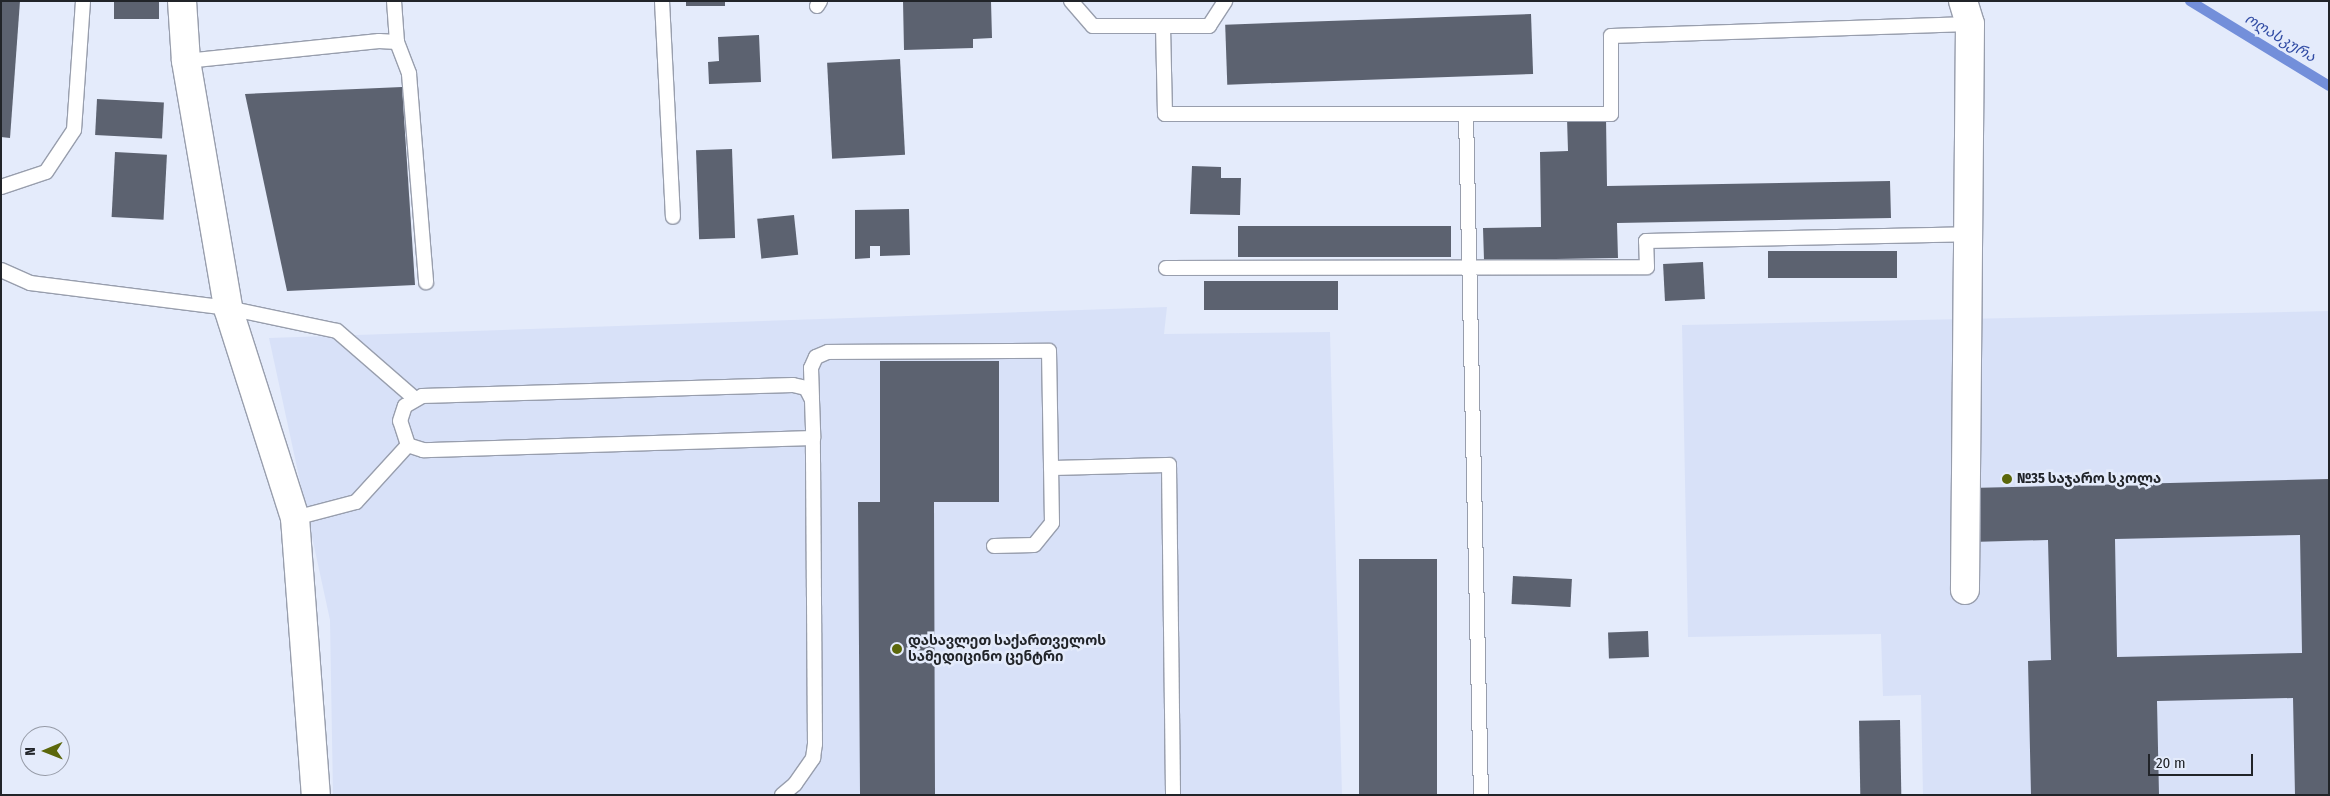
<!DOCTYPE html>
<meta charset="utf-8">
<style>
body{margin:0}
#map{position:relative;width:2330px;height:796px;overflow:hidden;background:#e4ebfb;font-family:"Fira Sans Condensed","Noto Sans Georgian",sans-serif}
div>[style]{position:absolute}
.built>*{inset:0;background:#d8e1f8}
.stream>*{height:10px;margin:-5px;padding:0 5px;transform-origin:5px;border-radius:5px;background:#738fda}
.building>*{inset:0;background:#5c6270;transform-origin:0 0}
.roads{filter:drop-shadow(1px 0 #989ead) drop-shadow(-1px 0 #989ead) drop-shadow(0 1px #989ead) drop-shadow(0 -1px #989ead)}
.lane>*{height:14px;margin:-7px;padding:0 7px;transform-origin:7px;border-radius:7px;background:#fff}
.street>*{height:28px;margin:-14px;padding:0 14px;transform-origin:14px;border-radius:14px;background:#fff}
.dots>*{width:14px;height:14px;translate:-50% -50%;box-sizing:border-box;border:2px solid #e4ebfb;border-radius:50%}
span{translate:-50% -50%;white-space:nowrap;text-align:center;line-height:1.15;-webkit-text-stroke:5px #e4ebfb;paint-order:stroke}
.poi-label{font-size:14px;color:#212429;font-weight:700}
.left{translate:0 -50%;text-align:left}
.water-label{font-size:15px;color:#304ba4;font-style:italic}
.frame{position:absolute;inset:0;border:2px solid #212429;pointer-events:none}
.north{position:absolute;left:20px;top:726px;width:50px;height:50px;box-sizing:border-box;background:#e4ebfb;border:1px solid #969ba7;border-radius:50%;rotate:269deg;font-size:14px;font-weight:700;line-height:20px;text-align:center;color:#212429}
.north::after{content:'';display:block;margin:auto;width:18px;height:22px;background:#5b670b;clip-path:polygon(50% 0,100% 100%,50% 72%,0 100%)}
.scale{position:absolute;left:2148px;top:754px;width:105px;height:22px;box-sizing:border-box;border:2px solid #212429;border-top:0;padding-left:6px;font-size:15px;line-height:18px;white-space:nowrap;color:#212429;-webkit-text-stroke:4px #e4ebfb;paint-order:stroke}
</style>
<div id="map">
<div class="built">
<i style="clip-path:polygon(1167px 307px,1164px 334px,1330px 332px,1342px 795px,333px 795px,330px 620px,269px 338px)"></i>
<i style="clip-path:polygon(2329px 311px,2329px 795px,1923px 795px,1921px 695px,1883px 696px,1881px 634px,1688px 637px,1682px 325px)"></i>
</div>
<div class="stream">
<i style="left:2190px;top:1px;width:163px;rotate:31.4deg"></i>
</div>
<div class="building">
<i style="clip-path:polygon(1px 1px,20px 1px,10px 138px,1px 137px)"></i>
<i style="left:114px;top:1px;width:45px;height:18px"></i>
<i style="left:686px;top:1px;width:39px;height:5px"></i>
<i style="clip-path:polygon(903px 1px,991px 1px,992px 38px,973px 39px,973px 48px,904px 50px)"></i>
<i style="left:1531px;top:14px;width:60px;height:306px;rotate:88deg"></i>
<i style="clip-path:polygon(759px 35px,761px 82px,709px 84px,708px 62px,719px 61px,718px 37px)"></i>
<i style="left:900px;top:59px;width:96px;height:73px;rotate:87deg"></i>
<i style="clip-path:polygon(402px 87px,415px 285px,287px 291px,245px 94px)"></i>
<i style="left:97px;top:99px;width:67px;height:36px;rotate:3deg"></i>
<i style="clip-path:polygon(1606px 117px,1607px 186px,1890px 181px,1891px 218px,1617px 223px,1618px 258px,1484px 260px,1483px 228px,1541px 227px,1540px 152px,1568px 151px,1567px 118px)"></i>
<i style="left:732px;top:149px;width:89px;height:36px;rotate:88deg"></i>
<i style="left:115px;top:152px;width:52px;height:65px;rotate:3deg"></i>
<i style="clip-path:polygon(1192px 166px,1221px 167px,1221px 178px,1241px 178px,1240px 215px,1190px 214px)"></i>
<i style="clip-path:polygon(909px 209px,910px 255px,880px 256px,880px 246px,870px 246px,870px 258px,855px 259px,855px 210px)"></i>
<i style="left:794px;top:215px;width:40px;height:37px;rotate:84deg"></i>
<i style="left:1451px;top:226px;width:31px;height:213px;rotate:90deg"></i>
<i style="left:1897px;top:251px;width:27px;height:129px;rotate:90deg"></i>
<i style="left:1703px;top:262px;width:37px;height:40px;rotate:87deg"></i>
<i style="left:1338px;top:281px;width:29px;height:134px;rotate:90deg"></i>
<i style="clip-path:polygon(880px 361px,999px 361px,999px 502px,934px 502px,935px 795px,860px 795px,858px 502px,880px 502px)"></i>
<i style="clip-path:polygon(evenodd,2329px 479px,2329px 795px,2295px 795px,2293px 698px,2157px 701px,2159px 795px,2031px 795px,2028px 661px,2051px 660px,2048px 540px,1971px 542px,1970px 488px,2329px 479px,2300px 535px,2302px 653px,2117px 657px,2115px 539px,2300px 535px)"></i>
<i style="left:1359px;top:559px;width:78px;height:236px"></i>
<i style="left:1513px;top:576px;width:59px;height:28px;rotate:3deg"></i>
<i style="left:1648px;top:631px;width:26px;height:40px;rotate:88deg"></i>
<i style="left:1900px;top:720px;width:75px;height:41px;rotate:89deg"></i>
</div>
<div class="roads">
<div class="lane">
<i style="left:394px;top:1px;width:41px;rotate:85.8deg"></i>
<i style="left:662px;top:1px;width:216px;rotate:87.1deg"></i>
<i style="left:1071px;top:1px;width:33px;rotate:49deg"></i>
<i style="left:1093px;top:26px;width:70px"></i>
<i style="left:1163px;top:26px;width:88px;rotate:88.7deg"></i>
<i style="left:1165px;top:114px;width:446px"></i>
<i style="left:1611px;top:114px;width:78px;rotate:-90deg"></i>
<i style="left:1611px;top:36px;width:359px;rotate:-1.9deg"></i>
<i style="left:817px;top:6px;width:6px;rotate:-59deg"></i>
<i style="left:1163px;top:26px;width:46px"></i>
<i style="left:1209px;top:26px;width:30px;rotate:-57deg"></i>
<i style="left:186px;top:61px;width:194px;rotate:-5.9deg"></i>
<i style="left:379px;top:41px;width:18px;rotate:3deg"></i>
<i style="left:397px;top:42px;width:34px;rotate:69deg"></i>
<i style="left:409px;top:74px;width:209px;rotate:85.3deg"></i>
<i style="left:1466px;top:115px;width:680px;rotate:88.74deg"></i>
<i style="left:1px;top:187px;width:47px;rotate:-18.4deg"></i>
<i style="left:46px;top:172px;width:50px;rotate:-56.3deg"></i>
<i style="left:74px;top:130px;width:129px;rotate:-86deg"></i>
<i style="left:1166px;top:268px;width:481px;rotate:-0.1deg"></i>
<i style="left:1647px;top:267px;width:26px;rotate:-92deg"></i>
<i style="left:1646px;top:241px;width:322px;rotate:-1.2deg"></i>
<i style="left:1px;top:270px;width:32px;rotate:24deg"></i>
<i style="left:30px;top:283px;width:200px;rotate:7.2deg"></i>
<i style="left:228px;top:308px;width:111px;rotate:11.9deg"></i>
<i style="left:337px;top:331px;width:102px;rotate:41deg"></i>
<i style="left:812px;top:397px;width:29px;rotate:-92deg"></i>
<i style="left:811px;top:368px;width:12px;rotate:-66deg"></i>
<i style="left:816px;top:357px;width:13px;rotate:-23deg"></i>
<i style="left:828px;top:352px;width:221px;rotate:-0.3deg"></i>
<i style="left:1049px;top:351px;width:172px;rotate:89deg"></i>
<i style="left:1052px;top:523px;width:28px;rotate:129deg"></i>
<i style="left:1034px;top:545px;width:40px;rotate:178.6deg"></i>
<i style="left:1051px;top:468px;width:118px;rotate:-1.5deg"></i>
<i style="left:1169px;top:465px;width:330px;rotate:89.3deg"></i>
<i style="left:295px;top:518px;width:63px;rotate:-14.7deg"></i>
<i style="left:356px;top:502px;width:77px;rotate:-47.6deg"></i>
<i style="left:782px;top:795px;width:17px;rotate:-40deg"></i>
<i style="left:795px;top:784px;width:32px;rotate:-55deg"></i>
<i style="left:813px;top:758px;width:14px;rotate:-82deg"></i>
<i style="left:815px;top:744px;width:306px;rotate:-90.4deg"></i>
<i style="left:813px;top:438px;width:390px;rotate:178.2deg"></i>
<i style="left:423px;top:450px;width:16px;rotate:-162deg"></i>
<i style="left:408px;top:445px;width:25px;rotate:-108deg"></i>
<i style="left:400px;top:421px;width:16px;rotate:-72deg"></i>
<i style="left:405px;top:406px;width:20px;rotate:-30deg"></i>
<i style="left:422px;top:396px;width:371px;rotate:-1.7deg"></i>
<i style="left:793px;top:385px;width:13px;rotate:13deg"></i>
<i style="left:806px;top:388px;width:13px;rotate:63deg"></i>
<i style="left:812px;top:400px;width:38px;rotate:88deg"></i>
</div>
<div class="street">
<i style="left:182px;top:1px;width:60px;rotate:86.2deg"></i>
<i style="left:186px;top:61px;width:251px;rotate:80.3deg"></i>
<i style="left:228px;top:308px;width:220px;rotate:72.3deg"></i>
<i style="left:295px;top:518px;width:278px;rotate:85.7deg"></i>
<i style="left:1963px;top:1px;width:24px;rotate:73deg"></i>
<i style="left:1970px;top:24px;width:566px;rotate:90.51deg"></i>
</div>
</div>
<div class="dots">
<i style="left:2007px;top:479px;background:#5b670b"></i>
<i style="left:897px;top:649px;background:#5b670b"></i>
</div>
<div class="poi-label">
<span class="left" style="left:2017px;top:479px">№35 საჯარო სკოლა</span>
<span class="left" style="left:908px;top:649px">დასავლეთ საქართველოს<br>სამედიცინო ცენტრი</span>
</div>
<div class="water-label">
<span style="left:2280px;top:38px;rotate:31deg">ოღასკურა</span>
</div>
<div class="frame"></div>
<div class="north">N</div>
<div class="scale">20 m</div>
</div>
